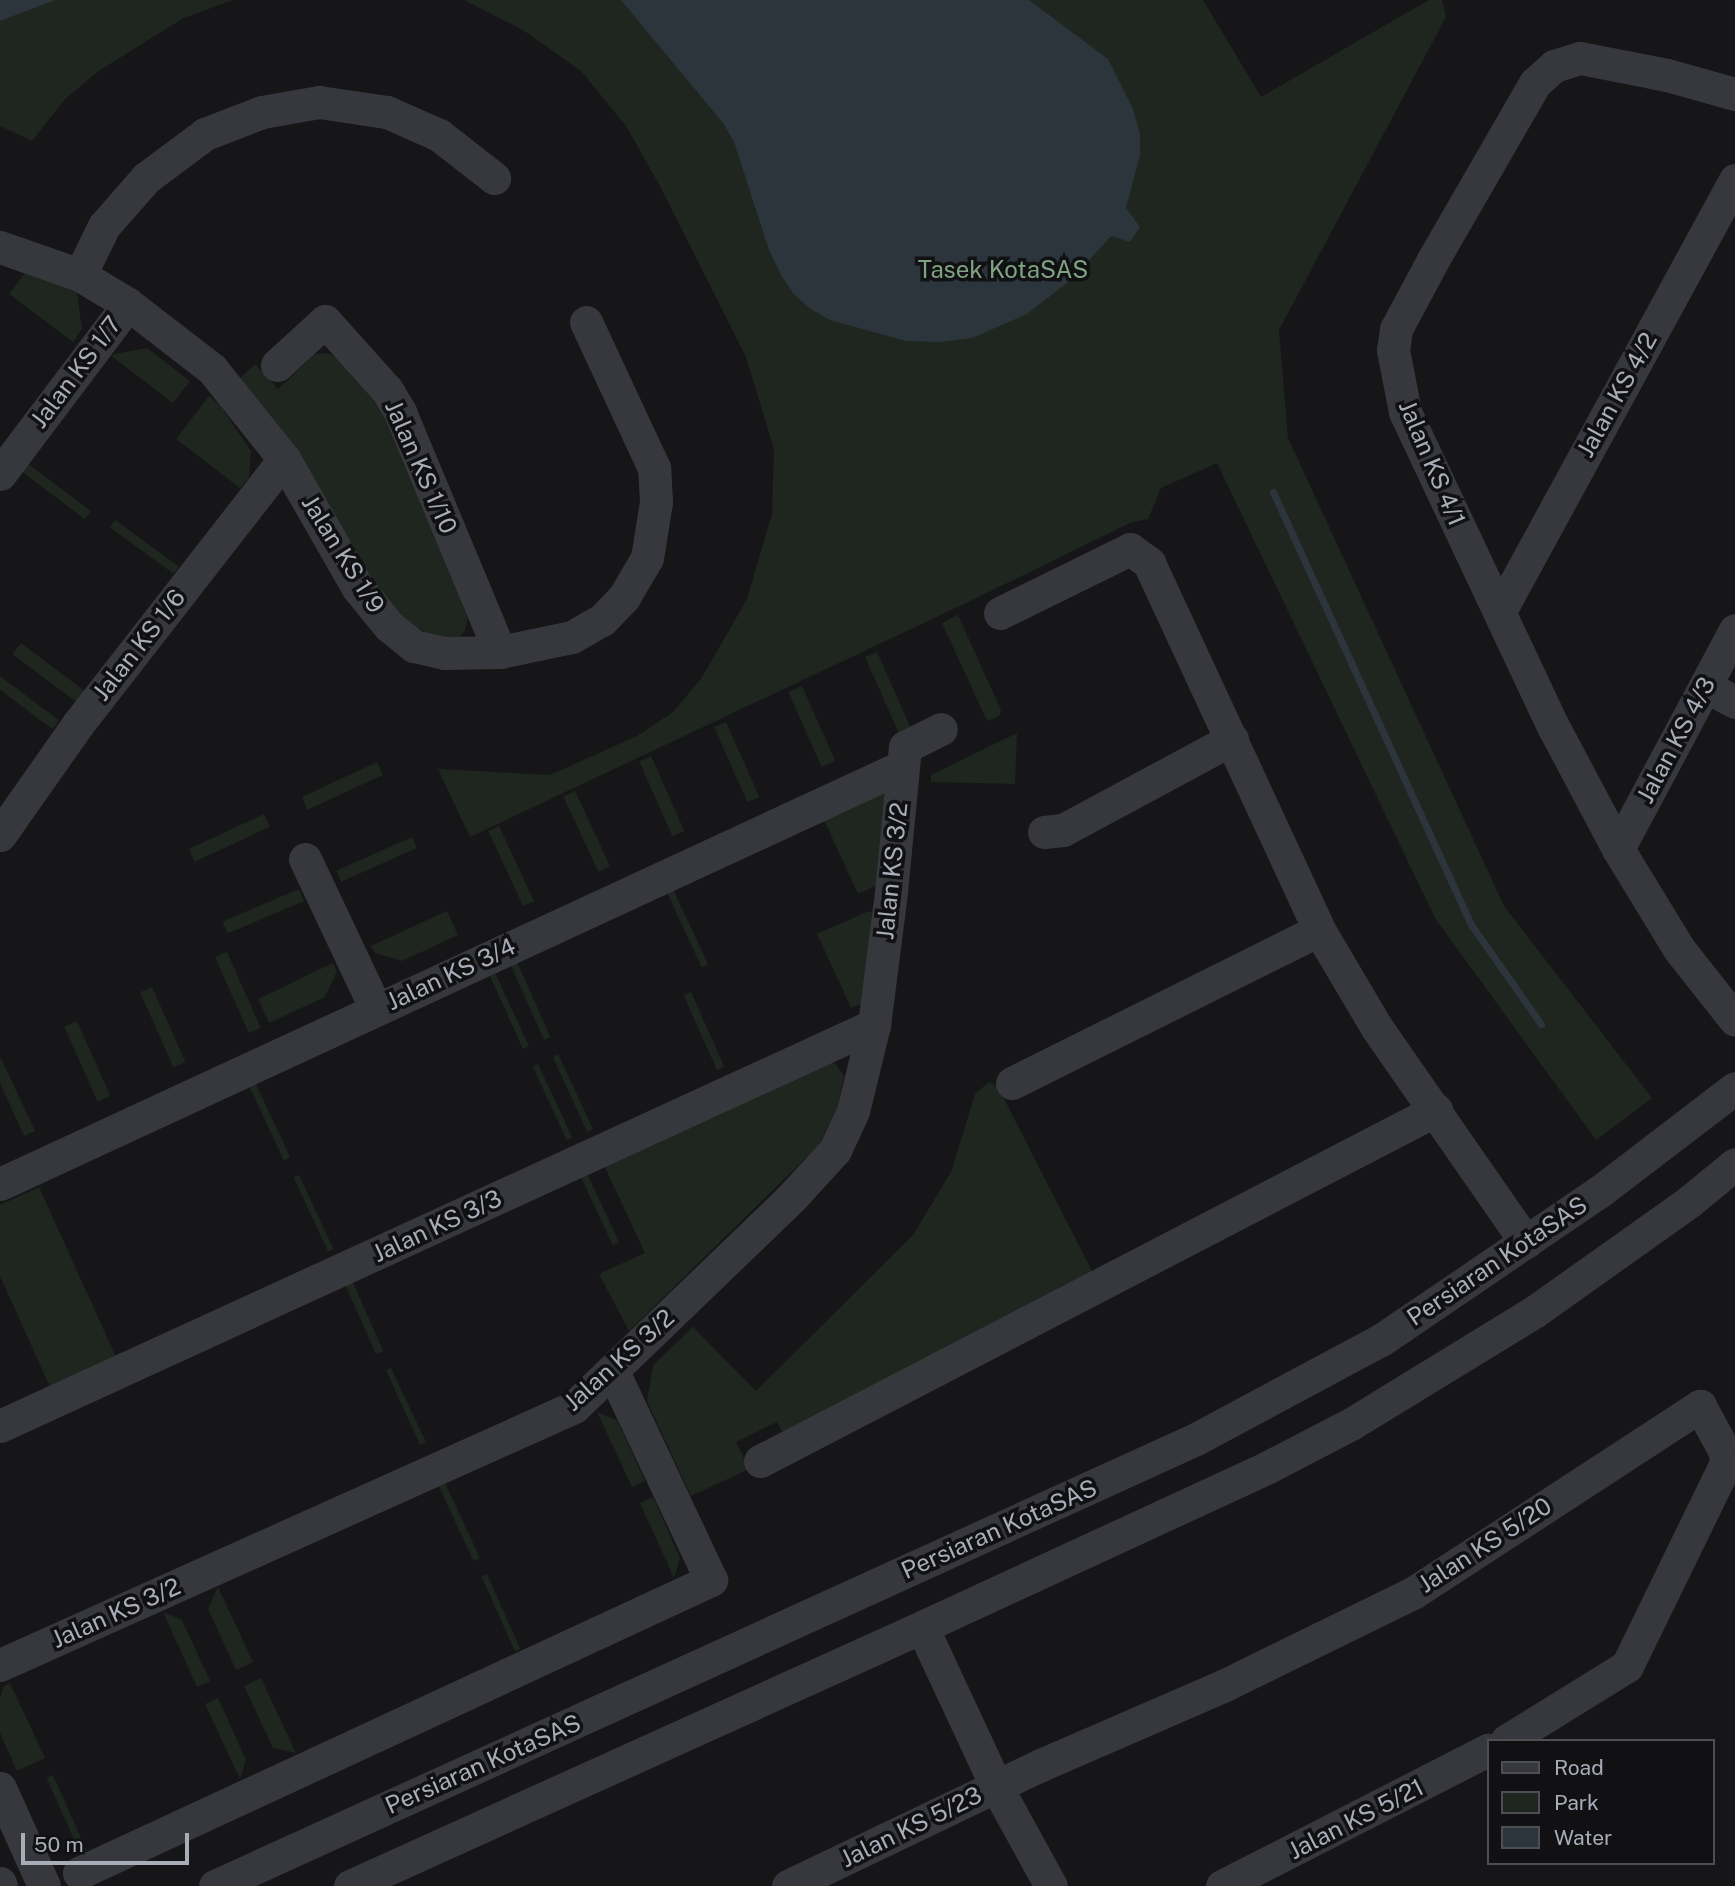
<!DOCTYPE html>
<style>
body{margin:0}
#map{position:relative;width:1735px;height:1886px;overflow:hidden;background:#161618;font-family:"Public Sans",sans-serif}
div>[style]{position:absolute}
.green>*{inset:0;background:#1e261f;transform-origin:0 0}
.water>*{inset:0;background:#2c353c}
.stream>*{height:7px;margin:-3.5px;padding:0 3.5px;transform-origin:3.5px;border-radius:3.5px;background:#2c353c}
.minor>*{height:33px;margin:-16.5px;padding:0 16.5px;transform-origin:16.5px;border-radius:16.5px;background:#37383d}
span{translate:-50% -50%;white-space:nowrap;text-align:center;line-height:1.15;-webkit-text-stroke:7px #111113;paint-order:stroke}
.park-label{font-size:24px;color:#7fa381}
.street-label{font-size:24px;color:#a8adb8}
.legend{position:absolute;left:1487px;top:1739px;width:228px;height:126px;box-sizing:border-box;background:#111113;border:2px solid #4d4f55;margin:0;padding:9px 12px;list-style:none;font-size:21px;color:#a8adb8}
.legend li{display:flex;align-items:center;gap:14px;height:35px}
.legend b{width:35px;border:2px solid #4d4f55}
.scale{position:absolute;left:21px;top:1833px;width:168px;height:32px;box-sizing:border-box;border:4px solid #a8adb8;border-top:0;padding-left:9px;font-size:21px;line-height:24px;white-space:nowrap;color:#a8adb8;-webkit-text-stroke:5px #111113;paint-order:stroke}
</style>
<div id="map">
<div class="green">
<i style="clip-path:polygon(0 0,233px 0,184px 18px,100px 70px,65px 99px,32px 141px,0 126px)"></i>
<i style="clip-path:polygon(464px 0,1203px 0,1261px 97px,1429px 0,1442px 0,1446px 17px,1279px 330px,1288px 438px,1504px 906px,1652px 1098px,1596px 1140px,1435px 918px,1217px 463px,1161px 488px,1148px 519px,1130px 523px,964px 604px,470px 837px,438px 769px,550px 775px,637px 736px,673px 712px,701px 679px,747px 599px,772px 514px,774px 449px,746px 357px,660px 186px,626px 126px,581px 71px,523px 30px)"></i>
<i style="clip-path:polygon(26px 272px,76px 286px,82px 329px,73px 342px,9px 294px)"></i>
<i style="clip-path:polygon(147px 348px,190px 381px,173px 403px,110px 355px)"></i>
<i style="clip-path:polygon(328px 353px,344px 361px,390px 422px,468px 618px,465px 630px,457px 642px,450px 643px,399px 620px,235px 383px,255px 364px,278px 389px,315px 354px)"></i>
<i style="clip-path:polygon(209px 396px,220px 405px,251px 451px,249px 477px,240px 488px,176px 439px)"></i>
<i style="left:27px;top:463px;width:80px;height:10px;rotate:37deg"></i>
<i style="left:115px;top:520px;width:79px;height:9px;rotate:36deg"></i>
<i style="clip-path:polygon(958px 615px,1001px 710px,999px 716px,987px 721px,942px 623px)"></i>
<i style="left:21px;top:643px;width:80px;height:14px;rotate:37deg"></i>
<i style="left:877px;top:652px;width:82px;height:13px;rotate:66deg"></i>
<i style="left:0;top:676px;width:74px;height:11px;rotate:37deg"></i>
<i style="left:802px;top:686px;width:82px;height:15px;rotate:66deg"></i>
<i style="left:726px;top:722px;width:82px;height:13px;rotate:66deg"></i>
<i style="clip-path:polygon(1017px 733px,1015px 784px,931px 782px,931px 775px)"></i>
<i style="left:651px;top:756px;width:82px;height:13px;rotate:66deg"></i>
<i style="left:377px;top:762px;width:14px;height:83px;rotate:65deg"></i>
<i style="left:575px;top:791px;width:83px;height:13px;rotate:65deg"></i>
<i style="clip-path:polygon(885px 793px,880px 884px,858px 894px,824px 820px)"></i>
<i style="left:264px;top:814px;width:14px;height:83px;rotate:65deg"></i>
<i style="left:499px;top:826px;width:83px;height:12px;rotate:65deg"></i>
<i style="left:412px;top:837px;width:12px;height:83px;rotate:66deg"></i>
<i style="left:299px;top:889px;width:13px;height:83px;rotate:67deg"></i>
<i style="left:673px;top:889px;width:83px;height:7px;rotate:65deg"></i>
<i style="clip-path:polygon(447px 911px,458px 935px,402px 961px,375px 953px,371px 946px)"></i>
<i style="clip-path:polygon(869px 911px,876px 915px,864px 1003px,851px 1008px,817px 934px)"></i>
<i style="left:227px;top:952px;width:83px;height:13px;rotate:66deg"></i>
<i style="left:517px;top:962px;width:82px;height:7px;rotate:66deg"></i>
<i style="clip-path:polygon(333px 963px,337px 971px,325px 997px,269px 1023px,258px 999px)"></i>
<i style="clip-path:polygon(494px 971px,529px 1046px,523px 1049px,489px 974px)"></i>
<i style="left:152px;top:987px;width:82px;height:13px;rotate:66deg"></i>
<i style="left:691px;top:992px;width:82px;height:8px;rotate:66deg"></i>
<i style="left:77px;top:1021px;width:82px;height:14px;rotate:66deg"></i>
<i style="clip-path:polygon(558px 1054px,593px 1129px,587px 1132px,553px 1057px)"></i>
<i style="clip-path:polygon(0 1056px,35px 1131px,24px 1136px,0 1083px)"></i>
<i style="clip-path:polygon(825px 1060px,836px 1064px,844px 1076px,838px 1106px,819px 1145px,629px 1331px,599px 1274px,645px 1253px,601px 1159px)"></i>
<i style="left:538px;top:1064px;width:81px;height:6px;rotate:65deg"></i>
<i style="left:255px;top:1082px;width:83px;height:7px;rotate:65deg"></i>
<i style="clip-path:polygon(989px 1082px,998px 1087px,1093px 1273px,782px 1432px,777px 1422px,736px 1442px,749px 1469px,691px 1496px,647px 1401px,653px 1365px,693px 1327px,756px 1391px,913px 1235px,951px 1172px,975px 1094px)"></i>
<i style="left:584px;top:1167px;width:83px;height:7px;rotate:65deg"></i>
<i style="left:299px;top:1175px;width:82px;height:6px;rotate:65deg"></i>
<i style="clip-path:polygon(39px 1187px,116px 1357px,50px 1387px,0 1276px,0 1205px)"></i>
<i style="left:350px;top:1276px;width:82px;height:8px;rotate:66deg"></i>
<i style="clip-path:polygon(391px 1368px,426px 1442px,420px 1445px,386px 1370px)"></i>
<i style="clip-path:polygon(597px 1412px,617px 1420px,645px 1481px,632px 1487px)"></i>
<i style="left:445px;top:1483px;width:83px;height:7px;rotate:65deg"></i>
<i style="clip-path:polygon(653px 1497px,680px 1558px,674px 1578px,640px 1503px)"></i>
<i style="left:487px;top:1574px;width:82px;height:6px;rotate:66deg"></i>
<i style="clip-path:polygon(218px 1587px,253px 1662px,236px 1670px,208px 1609px)"></i>
<i style="clip-path:polygon(163px 1612px,182px 1620px,210px 1681px,197px 1687px)"></i>
<i style="clip-path:polygon(261px 1678px,296px 1753px,273px 1748px,244px 1686px)"></i>
<i style="clip-path:polygon(10px 1683px,45px 1758px,17px 1771px,0 1733px,0 1698px,4px 1686px)"></i>
<i style="clip-path:polygon(218px 1698px,246px 1760px,240px 1779px,205px 1704px)"></i>
<i style="left:53px;top:1775px;width:82px;height:7px;rotate:66deg"></i>
</div>
<div class="water">
<i style="clip-path:polygon(0 0,55px 0,0 21px)"></i>
<i style="clip-path:polygon(621px 0,1029px 0,1108px 59px,1133px 109px,1140px 134px,1140px 155px,1126px 208px,1140px 227px,1130px 242px,1111px 236px,1072px 279px,1027px 314px,972px 338px,939px 342px,906px 341px,830px 320px,809px 308px,793px 293px,781px 275px,769px 250px,734px 142px,723px 123px)"></i>
</div>
<div class="stream">
<i style="left:1273px;top:492px;width:477px;rotate:65.4deg"></i>
<i style="left:1472px;top:926px;width:120px;rotate:54.9deg"></i>
</div>
<div class="minor">
<i style="left:1735px;top:94px;width:71px;rotate:-164.4deg"></i>
<i style="left:1667px;top:75px;width:89px;rotate:-168.9deg"></i>
<i style="left:1580px;top:58px;width:27px;rotate:163deg"></i>
<i style="left:1554px;top:66px;width:25px;rotate:138deg"></i>
<i style="left:1535px;top:83px;width:204px;rotate:120deg"></i>
<i style="left:1433px;top:260px;width:78px;rotate:118.2deg"></i>
<i style="left:1396px;top:329px;width:21px;rotate:98deg"></i>
<i style="left:1393px;top:350px;width:63px;rotate:79deg"></i>
<i style="left:1405px;top:412px;width:349px;rotate:64.8deg"></i>
<i style="left:1554px;top:728px;width:137px;rotate:62.1deg"></i>
<i style="left:1618px;top:849px;width:117px;rotate:58.6deg"></i>
<i style="left:1679px;top:949px;width:90px;rotate:51.7deg"></i>
<i style="left:0;top:247px;width:85px;rotate:19.3deg"></i>
<i style="left:80px;top:275px;width:56px;rotate:31.1deg"></i>
<i style="left:128px;top:304px;width:106px;rotate:37.7deg"></i>
<i style="left:212px;top:369px;width:115px;rotate:51.3deg"></i>
<i style="left:284px;top:459px;width:149px;rotate:60.2deg"></i>
<i style="left:358px;top:588px;width:49px;rotate:50.8deg"></i>
<i style="left:389px;top:626px;width:32px;rotate:39deg"></i>
<i style="left:414px;top:646px;width:31px;rotate:13deg"></i>
<i style="left:444px;top:653px;width:56px;rotate:-1deg"></i>
<i style="left:500px;top:652px;width:74px;rotate:-11.8deg"></i>
<i style="left:572px;top:637px;width:34px;rotate:-30deg"></i>
<i style="left:602px;top:620px;width:32px;rotate:-46deg"></i>
<i style="left:624px;top:597px;width:45px;rotate:-59.5deg"></i>
<i style="left:647px;top:558px;width:57px;rotate:-80.9deg"></i>
<i style="left:656px;top:502px;width:34px;rotate:-93deg"></i>
<i style="left:654px;top:468px;width:161px;rotate:-115deg"></i>
<i style="left:80px;top:275px;width:55px;rotate:-63.9deg"></i>
<i style="left:104px;top:226px;width:64px;rotate:-48.8deg"></i>
<i style="left:146px;top:178px;width:74px;rotate:-36.7deg"></i>
<i style="left:205px;top:134px;width:61px;rotate:-21.1deg"></i>
<i style="left:262px;top:112px;width:58px;rotate:-10deg"></i>
<i style="left:319px;top:102px;width:69px;rotate:8.4deg"></i>
<i style="left:387px;top:112px;width:57px;rotate:23.9deg"></i>
<i style="left:439px;top:135px;width:70px;rotate:38deg"></i>
<i style="left:277px;top:365px;width:65px;rotate:-42.5deg"></i>
<i style="left:325px;top:321px;width:93px;rotate:48.1deg"></i>
<i style="left:387px;top:390px;width:26px;rotate:59deg"></i>
<i style="left:400px;top:412px;width:260px;rotate:67.4deg"></i>
<i style="left:0;top:474px;width:213px;rotate:-53deg"></i>
<i style="left:1500px;top:611px;width:491px;rotate:-61.4deg"></i>
<i style="left:1000px;top:613px;width:145px;rotate:-26.2deg"></i>
<i style="left:1130px;top:549px;width:24px;rotate:36deg"></i>
<i style="left:1149px;top:563px;width:404px;rotate:65.1deg"></i>
<i style="left:1319px;top:930px;width:114px;rotate:59.4deg"></i>
<i style="left:1377px;top:1028px;width:261px;rotate:55.2deg"></i>
<i style="left:1705px;top:686px;width:34px;rotate:28deg"></i>
<i style="left:1044px;top:832px;width:19px;rotate:-6deg"></i>
<i style="left:1063px;top:830px;width:192px;rotate:-28.3deg"></i>
<i style="left:0;top:835px;width:136px;rotate:-54.9deg"></i>
<i style="left:78px;top:724px;width:336px;rotate:-52.1deg"></i>
<i style="left:1618px;top:849px;width:248px;rotate:-61.9deg"></i>
<i style="left:305px;top:859px;width:166px;rotate:64.7deg"></i>
<i style="left:1012px;top:1083px;width:343px;rotate:-26.5deg"></i>
<i style="left:0;top:1184px;width:995px;rotate:-24.84deg"></i>
<i style="left:0;top:1426px;width:962px;rotate:-24.65deg"></i>
<i style="left:760px;top:1461px;width:762px;rotate:-27.44deg"></i>
<i style="left:922px;top:1627px;width:175px;rotate:65deg"></i>
<i style="left:996px;top:1786px;width:114px;rotate:61.2deg"></i>
<i style="left:0;top:1665px;width:629px;rotate:-24.2deg"></i>
<i style="left:574px;top:1407px;width:303px;rotate:-43.9deg"></i>
<i style="left:792px;top:1197px;width:64px;rotate:-47.5deg"></i>
<i style="left:835px;top:1150px;width:43px;rotate:-65.2deg"></i>
<i style="left:853px;top:1111px;width:89px;rotate:-76.3deg"></i>
<i style="left:874px;top:1025px;width:134px;rotate:-82.7deg"></i>
<i style="left:891px;top:892px;width:146px;rotate:-84.5deg"></i>
<i style="left:905px;top:747px;width:40px;rotate:-26.6deg"></i>
<i style="left:0;top:1788px;width:107px;rotate:65.8deg"></i>
<i style="left:79px;top:1873px;width:697px;rotate:-24.87deg"></i>
<i style="left:711px;top:1580px;width:230px;rotate:-115.2deg"></i>
<i style="left:0;top:1883px;width:3px;rotate:72deg"></i>
<i style="left:215px;top:1886px;width:1078px;rotate:-24.5deg"></i>
<i style="left:1196px;top:1439px;width:210px;rotate:-28.2deg"></i>
<i style="left:1381px;top:1340px;width:263px;rotate:-34.2deg"></i>
<i style="left:1599px;top:1192px;width:171px;rotate:-37.4deg"></i>
<i style="left:350px;top:1886px;width:628px;rotate:-24.36deg"></i>
<i style="left:922px;top:1627px;width:381px;rotate:-24.8deg"></i>
<i style="left:1268px;top:1467px;width:93px;rotate:-27.4deg"></i>
<i style="left:1351px;top:1424px;width:215px;rotate:-31.5deg"></i>
<i style="left:1534px;top:1312px;width:191px;rotate:-35.4deg"></i>
<i style="left:1690px;top:1201px;width:58px;rotate:-39.4deg"></i>
<i style="left:788px;top:1886px;width:280px;rotate:-25.6deg"></i>
<i style="left:1041px;top:1765px;width:201px;rotate:-23.5deg"></i>
<i style="left:1225px;top:1685px;width:209px;rotate:-26.1deg"></i>
<i style="left:1413px;top:1593px;width:343px;rotate:-33.1deg"></i>
<i style="left:1700px;top:1406px;width:52px;rotate:61.5deg"></i>
<i style="left:1725px;top:1452px;width:11px;rotate:85deg"></i>
<i style="left:1726px;top:1463px;width:226px;rotate:116deg"></i>
<i style="left:1627px;top:1666px;width:142px;rotate:148.2deg"></i>
<i style="left:1222px;top:1886px;width:299px;rotate:-27.1deg"></i>
</div>
<div class="park-label">
<span style="left:1003px;top:270px">Tasek KotaSAS</span>
</div>
<div class="street-label">
<span style="left:76px;top:372px;rotate:-53deg">Jalan KS 1/7</span>
<span style="left:1617px;top:395px;rotate:-61deg">Jalan KS 4/2</span>
<span style="left:1432px;top:463px;rotate:67deg">Jalan KS 4/1</span>
<span style="left:421px;top:467px;rotate:66deg">Jalan KS 1/10</span>
<span style="left:343px;top:554px;rotate:58deg">Jalan KS 1/9</span>
<span style="left:139px;top:645px;rotate:-52deg">Jalan KS 1/6</span>
<span style="left:1676px;top:740px;rotate:-62deg">Jalan KS 4/3</span>
<span style="left:892px;top:871px;rotate:-84deg">Jalan KS 3/2</span>
<span style="left:451px;top:974px;rotate:-25deg">Jalan KS 3/4</span>
<span style="left:437px;top:1226px;rotate:-25deg">Jalan KS 3/3</span>
<span style="left:1497px;top:1261px;rotate:-34deg">Persiaran KotaSAS</span>
<span style="left:619px;top:1360px;rotate:-42deg">Jalan KS 3/2</span>
<span style="left:999px;top:1529px;rotate:-24deg">Persiaran KotaSAS</span>
<span style="left:1485px;top:1545px;rotate:-33deg">Jalan KS 5/20</span>
<span style="left:116px;top:1613px;rotate:-24deg">Jalan KS 3/2</span>
<span style="left:483px;top:1764px;rotate:-24deg">Persiaran KotaSAS</span>
<span style="left:1356px;top:1819px;rotate:-27deg">Jalan KS 5/21</span>
<span style="left:911px;top:1827px;rotate:-26deg">Jalan KS 5/23</span>
</div>
<ul class="legend">
<li><b style="height:9px;background:#37383d"></b>Road</li>
<li><b style="height:19px;background:#1e261f"></b>Park</li>
<li><b style="height:19px;background:#2c353c"></b>Water</li>
</ul>
<div class="scale">50 m</div>
</div>
